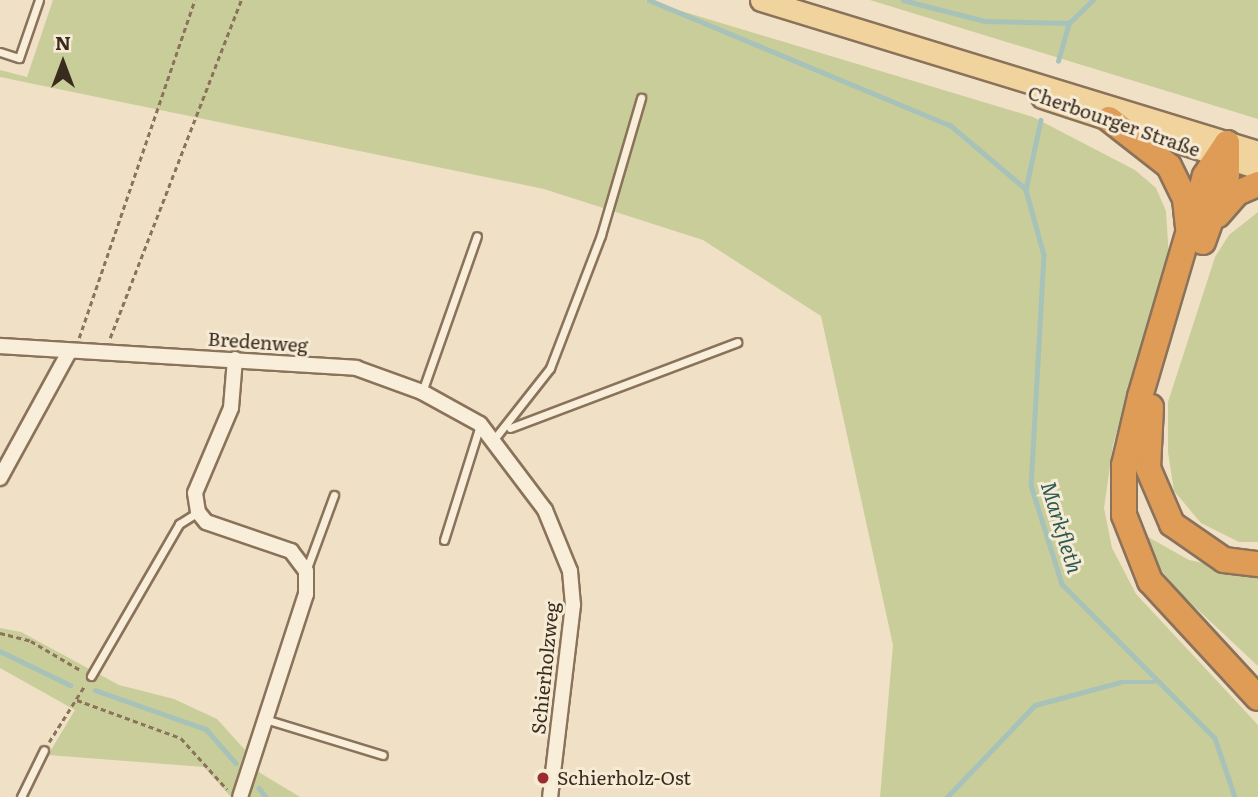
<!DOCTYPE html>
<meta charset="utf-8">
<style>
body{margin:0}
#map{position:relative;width:1258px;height:797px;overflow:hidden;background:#efe0c6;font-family:Literata,serif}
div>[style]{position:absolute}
.green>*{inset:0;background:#c9cd99}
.stream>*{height:4.5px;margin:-2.25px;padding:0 2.25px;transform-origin:2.25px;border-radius:2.25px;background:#a7c2b9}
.path>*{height:2.5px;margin-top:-1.25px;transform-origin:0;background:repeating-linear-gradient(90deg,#8a725b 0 5px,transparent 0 8.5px)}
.roads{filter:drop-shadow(2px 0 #8a725b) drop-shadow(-2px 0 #8a725b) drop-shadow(0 2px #8a725b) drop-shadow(0 -2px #8a725b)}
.service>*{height:7px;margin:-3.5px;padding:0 3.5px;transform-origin:3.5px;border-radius:3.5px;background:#f9eed9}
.minor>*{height:14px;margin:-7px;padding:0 7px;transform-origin:7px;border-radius:7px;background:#f9eed9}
.primary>*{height:21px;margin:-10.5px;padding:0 10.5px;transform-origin:10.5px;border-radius:10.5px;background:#f1d39e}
.motorway>*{height:24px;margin:-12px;padding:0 12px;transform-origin:12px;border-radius:12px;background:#de9c57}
.dots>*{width:19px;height:19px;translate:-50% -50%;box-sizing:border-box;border:4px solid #f6ebd5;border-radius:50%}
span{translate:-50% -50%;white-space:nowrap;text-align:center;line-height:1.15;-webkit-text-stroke:6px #f6ebd5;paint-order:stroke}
.street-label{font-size:19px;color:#3a2b1f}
.poi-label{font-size:19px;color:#3a2b1f}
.left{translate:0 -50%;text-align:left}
.water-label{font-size:21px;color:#2e5a55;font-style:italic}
.north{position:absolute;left:28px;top:28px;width:70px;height:70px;-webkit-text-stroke:5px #f6ebd5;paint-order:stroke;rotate:0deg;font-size:19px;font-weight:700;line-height:28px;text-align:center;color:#3a2b1f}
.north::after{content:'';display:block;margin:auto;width:24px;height:32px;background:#3a2b1f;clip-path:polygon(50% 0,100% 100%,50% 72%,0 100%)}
</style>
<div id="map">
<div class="green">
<i style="clip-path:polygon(53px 0,645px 0,1033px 117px,1135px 170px,1156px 188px,1166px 211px,1169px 258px,1113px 445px,1104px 508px,1112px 548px,1136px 594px,1258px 725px,1258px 797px,880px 797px,893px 645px,821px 316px,703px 240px,544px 189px,0 77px,0 70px,27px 77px)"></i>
<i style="clip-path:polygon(870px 0,1258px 0,1258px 119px)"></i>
<i style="clip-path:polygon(1258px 212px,1258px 542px,1239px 542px,1201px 523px,1174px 491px,1168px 452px,1168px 402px,1215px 257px,1229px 235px)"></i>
<i style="clip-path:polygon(1148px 537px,1189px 560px,1258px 575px,1258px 666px,1181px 594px,1153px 560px)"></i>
<i style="clip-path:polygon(0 628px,21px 632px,119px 685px,174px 699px,217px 719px,245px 750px,231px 797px,204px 767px,48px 755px,75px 710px,0 668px)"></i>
<i style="clip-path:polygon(257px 771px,300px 797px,249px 797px)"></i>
</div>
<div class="stream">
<i style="left:649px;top:0;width:326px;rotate:22.6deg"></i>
<i style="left:950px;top:125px;width:99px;rotate:40.1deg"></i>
<i style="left:903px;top:0;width:85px;rotate:14.4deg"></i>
<i style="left:985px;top:21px;width:84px;rotate:1.4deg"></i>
<i style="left:1058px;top:61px;width:40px;rotate:-74deg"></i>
<i style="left:1069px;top:23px;width:33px;rotate:-44deg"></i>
<i style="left:1041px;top:120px;width:72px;rotate:102.1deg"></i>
<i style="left:1026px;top:190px;width:67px;rotate:74.5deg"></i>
<i style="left:1044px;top:255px;width:230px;rotate:93.2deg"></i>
<i style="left:1031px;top:485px;width:104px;rotate:72.6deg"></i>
<i style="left:1062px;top:584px;width:217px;rotate:45.2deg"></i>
<i style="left:1215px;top:738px;width:62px;rotate:71.3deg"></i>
<i style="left:0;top:651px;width:78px;rotate:25.9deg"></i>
<i style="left:95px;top:690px;width:118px;rotate:19.4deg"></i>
<i style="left:206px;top:729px;width:45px;rotate:48.6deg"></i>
<i style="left:259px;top:788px;width:11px;rotate:52deg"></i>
<i style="left:947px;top:797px;width:127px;rotate:-46.3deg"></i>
<i style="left:1035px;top:705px;width:89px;rotate:-15deg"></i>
<i style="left:1121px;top:682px;width:33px"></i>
</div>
<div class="path">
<i style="left:79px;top:338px;width:357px;rotate:-71.1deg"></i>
<i style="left:110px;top:338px;width:362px;rotate:-68.8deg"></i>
<i style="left:0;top:633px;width:32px;rotate:14deg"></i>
<i style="left:31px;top:641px;width:59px;rotate:30.5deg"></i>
<i style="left:77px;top:700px;width:111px;rotate:20.1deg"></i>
<i style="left:181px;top:738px;width:69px;rotate:48deg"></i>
<i style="left:49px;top:742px;width:67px;rotate:-57.7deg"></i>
</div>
<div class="roads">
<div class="service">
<i style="left:0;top:52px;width:20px;rotate:18deg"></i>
<i style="left:19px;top:58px;width:61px;rotate:-71deg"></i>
<i style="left:422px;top:392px;width:165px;rotate:-70.6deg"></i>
<i style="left:510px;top:428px;width:243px;rotate:-20.7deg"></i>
<i style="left:495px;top:438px;width:89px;rotate:-51.8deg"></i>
<i style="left:550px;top:368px;width:142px;rotate:-69deg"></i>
<i style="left:601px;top:235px;width:143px;rotate:-73.7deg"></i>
<i style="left:444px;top:540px;width:121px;rotate:-72.6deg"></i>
<i style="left:306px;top:571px;width:81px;rotate:-69.8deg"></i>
<i style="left:91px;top:676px;width:176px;rotate:-59.9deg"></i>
<i style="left:179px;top:524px;width:22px;rotate:-32deg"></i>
<i style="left:265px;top:719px;width:123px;rotate:17deg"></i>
<i style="left:21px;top:797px;width:52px;rotate:-63.9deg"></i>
</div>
<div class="minor">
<i style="left:0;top:346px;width:357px;rotate:3.5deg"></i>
<i style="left:356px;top:368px;width:70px;rotate:20deg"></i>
<i style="left:422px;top:392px;width:66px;rotate:28.9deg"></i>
<i style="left:480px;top:424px;width:108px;rotate:52.9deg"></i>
<i style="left:545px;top:510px;width:66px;rotate:67.7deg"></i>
<i style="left:570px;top:571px;width:34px;rotate:85deg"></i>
<i style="left:573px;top:605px;width:193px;rotate:96.8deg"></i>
<i style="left:235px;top:359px;width:49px;rotate:94.7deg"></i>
<i style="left:231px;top:408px;width:92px;rotate:113deg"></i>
<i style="left:195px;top:493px;width:19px;rotate:81deg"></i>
<i style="left:198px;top:512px;width:13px;rotate:51deg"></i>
<i style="left:206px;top:522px;width:90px;rotate:18.8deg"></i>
<i style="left:291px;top:551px;width:25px;rotate:53deg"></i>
<i style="left:306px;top:571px;width:23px;rotate:90deg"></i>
<i style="left:306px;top:594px;width:213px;rotate:108deg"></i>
<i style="left:0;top:478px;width:144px;rotate:-61.3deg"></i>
</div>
<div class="primary">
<i style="left:761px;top:0;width:520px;rotate:17.01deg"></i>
<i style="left:1042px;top:97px;width:227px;rotate:18.2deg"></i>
</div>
<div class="motorway">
<i style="left:1109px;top:119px;width:76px;rotate:38.1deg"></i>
<i style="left:1169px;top:166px;width:37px;rotate:64deg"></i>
<i style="left:1185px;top:199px;width:28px;rotate:84deg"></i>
<i style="left:1227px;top:143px;width:40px;rotate:124deg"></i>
<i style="left:1205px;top:176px;width:230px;rotate:106.4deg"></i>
<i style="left:1140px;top:397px;width:70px;rotate:103.2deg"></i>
<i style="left:1124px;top:465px;width:50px;rotate:90deg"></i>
<i style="left:1124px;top:515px;width:71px;rotate:68.5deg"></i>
<i style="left:1150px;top:581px;width:159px;rotate:47.3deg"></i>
<i style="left:1218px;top:215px;width:29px;rotate:-49deg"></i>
<i style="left:1237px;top:193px;width:23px;rotate:-23deg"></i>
<i style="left:1203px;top:242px;width:71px;rotate:-70.3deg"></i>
<i style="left:1227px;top:175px;width:32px;rotate:-90deg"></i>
<i style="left:1151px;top:407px;width:61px;rotate:92.8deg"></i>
<i style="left:1148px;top:468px;width:61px;rotate:66.8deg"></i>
<i style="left:1172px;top:524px;width:63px;rotate:34.7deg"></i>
<i style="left:1224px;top:560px;width:34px;rotate:7deg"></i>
</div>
</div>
<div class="dots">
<i style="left:543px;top:778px;background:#9a2b31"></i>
</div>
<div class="street-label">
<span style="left:1114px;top:121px;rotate:19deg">Cherbourger Straße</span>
<span style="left:258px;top:342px;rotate:4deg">Bredenweg</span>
<span style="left:545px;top:668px;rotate:-84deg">Schierholzweg</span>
</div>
<div class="poi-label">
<span class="left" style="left:557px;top:778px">Schierholz-Ost</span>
</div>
<div class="water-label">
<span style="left:1063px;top:527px;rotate:73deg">Markfleth</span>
</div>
<div class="north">N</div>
</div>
